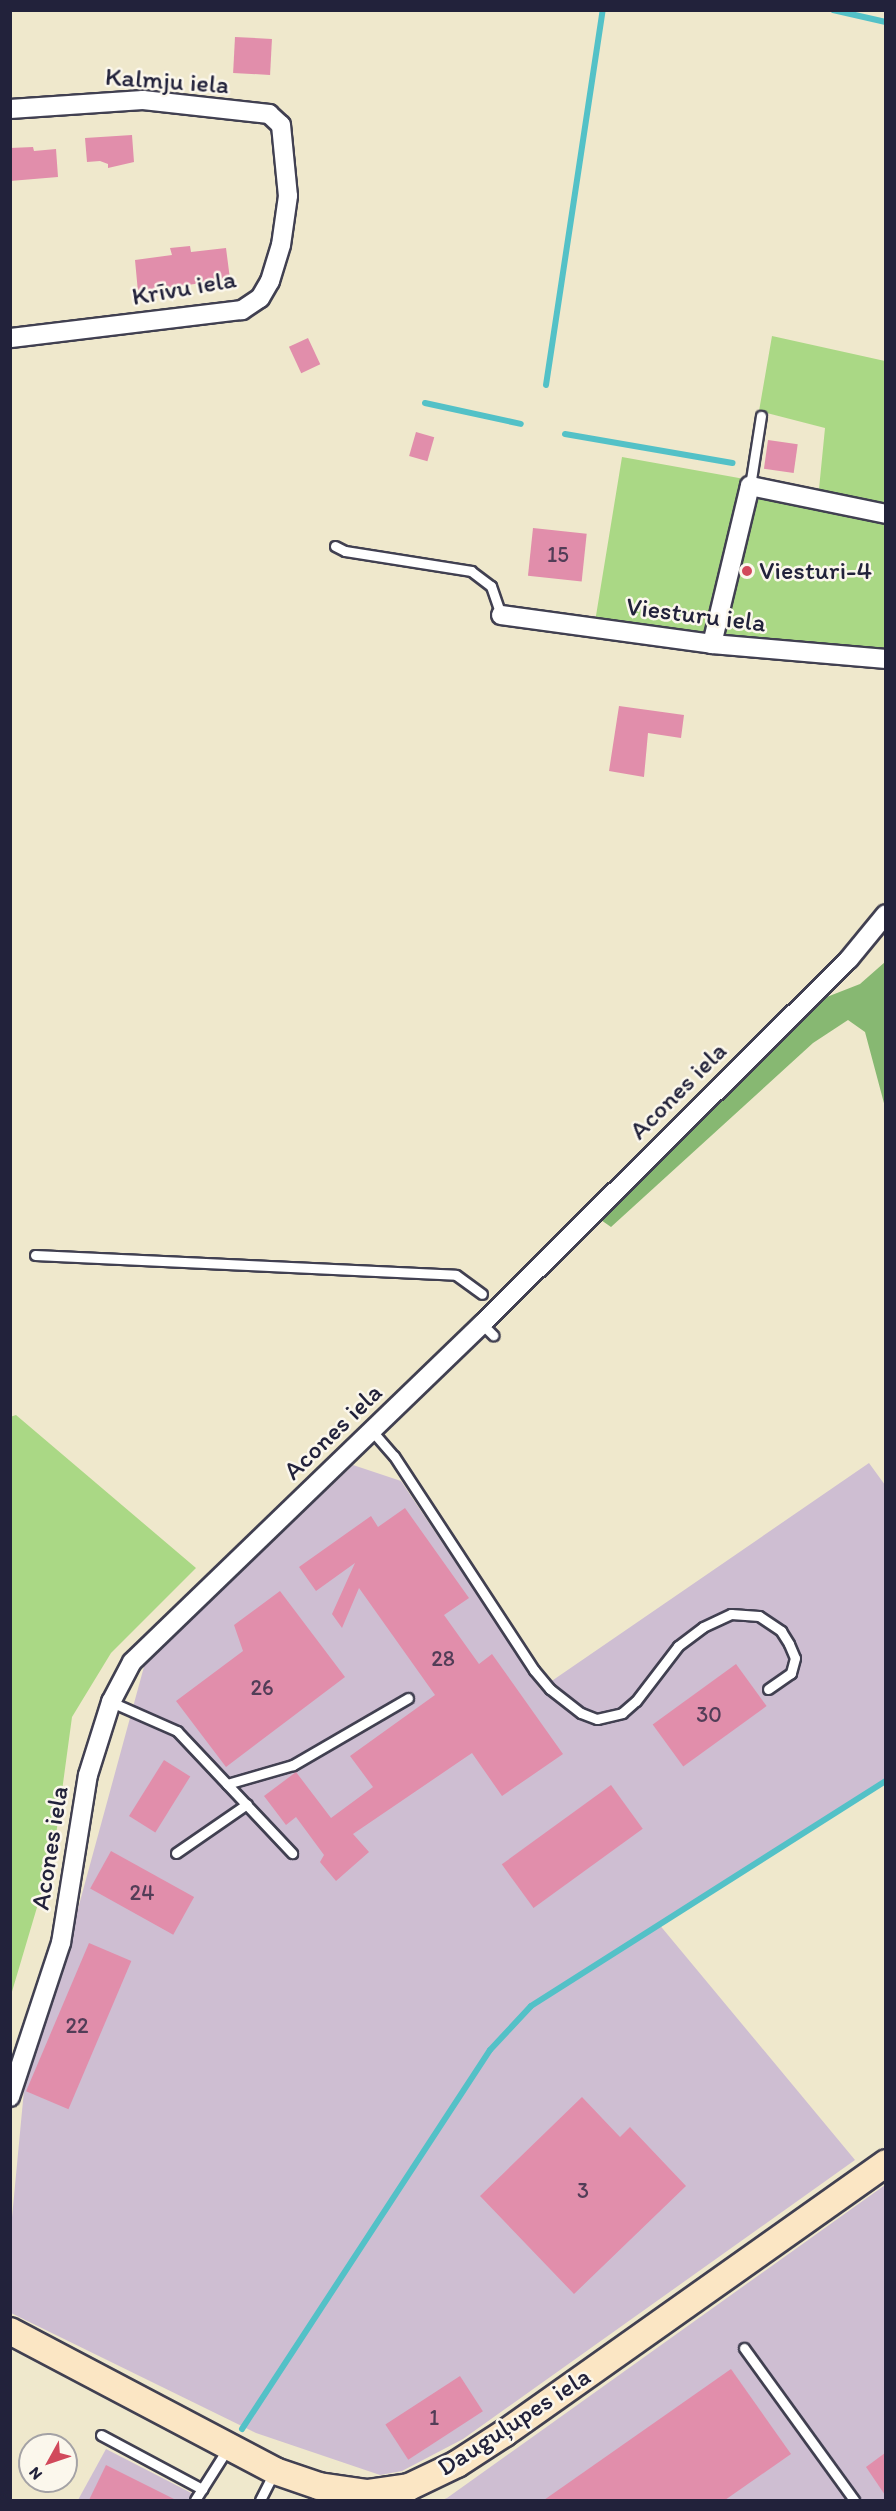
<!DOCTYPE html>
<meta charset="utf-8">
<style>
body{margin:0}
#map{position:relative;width:896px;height:2511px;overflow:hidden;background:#efe8cc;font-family:Itim,sans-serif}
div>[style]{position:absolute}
.industrial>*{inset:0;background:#cebed2}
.green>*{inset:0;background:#aad885}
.forest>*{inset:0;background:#87b872}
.stream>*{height:6px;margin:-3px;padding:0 3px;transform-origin:3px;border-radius:3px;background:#53c1c7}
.building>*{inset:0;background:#e18eab;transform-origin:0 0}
.roads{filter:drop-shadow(2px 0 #414051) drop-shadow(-2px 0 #414051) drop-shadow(0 2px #414051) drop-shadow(0 -2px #414051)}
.lane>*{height:9px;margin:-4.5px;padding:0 4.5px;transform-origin:4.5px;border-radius:4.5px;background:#fff}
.street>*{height:18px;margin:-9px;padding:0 9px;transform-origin:9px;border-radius:9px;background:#fff}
.secondary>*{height:26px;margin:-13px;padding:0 13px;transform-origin:13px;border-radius:13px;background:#fbe6c4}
.dots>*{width:16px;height:16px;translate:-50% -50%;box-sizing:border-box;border:3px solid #fbf7ec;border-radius:50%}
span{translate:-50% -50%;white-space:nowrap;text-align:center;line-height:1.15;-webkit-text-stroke:5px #fbf7ec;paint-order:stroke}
.number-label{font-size:22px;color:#523d57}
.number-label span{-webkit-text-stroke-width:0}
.street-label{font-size:26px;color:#22223b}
.poi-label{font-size:26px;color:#22223b}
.left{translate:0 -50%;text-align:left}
.frame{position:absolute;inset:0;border:12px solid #22223b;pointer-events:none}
.north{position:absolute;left:18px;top:2433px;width:60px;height:60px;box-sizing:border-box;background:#fbf7ec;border:2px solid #a4a2a5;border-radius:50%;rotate:230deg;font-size:16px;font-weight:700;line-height:24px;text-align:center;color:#22223b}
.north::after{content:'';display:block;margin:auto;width:21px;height:27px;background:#d1495b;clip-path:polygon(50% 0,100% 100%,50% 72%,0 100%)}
</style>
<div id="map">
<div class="industrial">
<i style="clip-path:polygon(869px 1463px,885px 1485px,885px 1781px,658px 1923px,855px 2160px,463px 2439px,402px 2471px,380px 2475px,256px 2433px,11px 2313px,11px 2228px,24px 2090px,52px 2004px,145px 1663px,353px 1465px,401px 1481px,540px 1689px)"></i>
<i style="clip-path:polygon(885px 2185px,885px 2500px,442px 2500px,447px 2498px)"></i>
<i style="clip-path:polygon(106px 2449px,205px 2500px,78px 2500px)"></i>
</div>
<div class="green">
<i style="clip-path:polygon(772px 336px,885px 361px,885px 659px,594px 628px,622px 457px,817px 492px,819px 489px,825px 428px,759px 411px)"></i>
<i style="clip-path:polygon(16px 1415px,196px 1568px,111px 1653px,72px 1717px,54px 1850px,11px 1995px,10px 1417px)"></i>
</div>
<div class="forest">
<i style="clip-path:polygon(885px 962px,885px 1107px,865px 1032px,848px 1020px,813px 1043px,611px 1227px,591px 1213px,814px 1002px,860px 984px)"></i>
</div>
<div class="stream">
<i style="left:833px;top:10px;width:54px;rotate:12.8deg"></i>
<i style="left:546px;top:385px;width:379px;rotate:-81.4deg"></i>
<i style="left:425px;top:403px;width:98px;rotate:12.3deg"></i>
<i style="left:565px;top:434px;width:170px;rotate:9.8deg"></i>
<i style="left:242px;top:2429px;width:453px;rotate:-56.8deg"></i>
<i style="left:490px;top:2050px;width:60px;rotate:-47deg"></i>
<i style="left:531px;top:2006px;width:420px;rotate:-32.4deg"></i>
</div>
<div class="building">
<i style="left:235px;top:37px;width:37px;height:36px;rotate:3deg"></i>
<i style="clip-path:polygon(132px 135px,134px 162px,108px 168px,108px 164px,100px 161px,87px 162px,85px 138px)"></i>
<i style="clip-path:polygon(33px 147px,34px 151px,56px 149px,58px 177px,10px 181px,10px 148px)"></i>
<i style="clip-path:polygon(190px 246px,191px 252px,226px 248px,230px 279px,138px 292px,135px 260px,172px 255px,170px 248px)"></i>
<i style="left:308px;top:338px;width:29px;height:21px;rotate:65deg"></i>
<i style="left:416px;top:432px;width:19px;height:25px;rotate:16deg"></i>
<i style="left:768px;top:440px;width:30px;height:29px;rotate:8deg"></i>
<i style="left:533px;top:528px;width:54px;height:48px;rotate:6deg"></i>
<i style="clip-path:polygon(619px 706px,684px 715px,681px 738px,648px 733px,644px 777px,609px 771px)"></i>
<i style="clip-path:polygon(405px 1508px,469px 1598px,444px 1615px,479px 1664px,492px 1654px,563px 1754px,502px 1796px,472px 1753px,353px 1834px,369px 1852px,336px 1881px,320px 1862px,324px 1855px,296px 1817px,286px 1825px,264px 1796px,296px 1772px,331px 1818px,373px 1787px,350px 1756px,435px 1695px,359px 1588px,342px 1628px,332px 1614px,355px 1563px,316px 1591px,299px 1567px,371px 1516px,378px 1527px)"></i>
<i style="clip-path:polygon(280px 1591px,345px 1677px,226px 1767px,176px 1701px,243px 1651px,234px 1625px)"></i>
<i style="left:736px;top:1664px;width:52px;height:103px;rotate:54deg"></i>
<i style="left:164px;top:1760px;width:31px;height:66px;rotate:32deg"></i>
<i style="left:611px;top:1785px;width:54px;height:135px;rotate:54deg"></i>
<i style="left:111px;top:1851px;width:95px;height:43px;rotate:29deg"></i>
<i style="left:89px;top:1943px;width:46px;height:161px;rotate:23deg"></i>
<i style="clip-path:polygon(582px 2097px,620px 2137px,630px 2127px,686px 2186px,574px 2294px,480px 2196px)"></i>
<i style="clip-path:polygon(731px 2369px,791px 2454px,725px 2500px,544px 2500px)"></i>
<i style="left:460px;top:2376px;width:42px;height:89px;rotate:57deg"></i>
<i style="clip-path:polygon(885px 2453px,885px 2495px,866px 2467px)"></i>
<i style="clip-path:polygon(106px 2465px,176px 2500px,89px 2500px)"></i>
</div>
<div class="roads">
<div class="lane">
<i style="left:750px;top:486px;width:71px;rotate:-81.1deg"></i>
<i style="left:335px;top:546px;width:11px;rotate:27deg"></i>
<i style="left:345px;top:551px;width:128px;rotate:9deg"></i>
<i style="left:471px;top:571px;width:25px;rotate:37deg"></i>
<i style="left:491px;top:586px;width:31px;rotate:71deg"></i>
<i style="left:35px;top:1255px;width:421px;rotate:2.7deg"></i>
<i style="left:456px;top:1275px;width:32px;rotate:36deg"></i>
<i style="left:482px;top:1324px;width:16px;rotate:45deg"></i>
<i style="left:372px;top:1431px;width:33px;rotate:49deg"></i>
<i style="left:394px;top:1456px;width:256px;rotate:56.8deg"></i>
<i style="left:534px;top:1670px;width:25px;rotate:50deg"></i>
<i style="left:550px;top:1689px;width:39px;rotate:38deg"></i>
<i style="left:581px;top:1713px;width:17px;rotate:21deg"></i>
<i style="left:597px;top:1719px;width:26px;rotate:-13deg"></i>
<i style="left:622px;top:1713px;width:18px;rotate:-41deg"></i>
<i style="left:636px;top:1701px;width:69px;rotate:-52.6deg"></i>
<i style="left:678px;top:1646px;width:31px;rotate:-37deg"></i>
<i style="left:703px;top:1627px;width:31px;rotate:-25deg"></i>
<i style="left:731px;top:1614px;width:28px;rotate:4deg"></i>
<i style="left:759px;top:1616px;width:27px;rotate:34deg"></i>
<i style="left:781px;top:1631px;width:15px;rotate:58deg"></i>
<i style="left:789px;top:1644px;width:15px;rotate:67deg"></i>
<i style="left:795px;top:1658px;width:16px;rotate:105deg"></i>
<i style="left:791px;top:1673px;width:28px;rotate:145deg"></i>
<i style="left:111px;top:1702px;width:72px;rotate:23.7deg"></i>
<i style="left:177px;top:1731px;width:168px;rotate:46.7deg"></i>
<i style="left:227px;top:1784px;width:69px;rotate:-16.1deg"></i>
<i style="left:293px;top:1765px;width:133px;rotate:-30.2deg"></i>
<i style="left:176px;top:1853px;width:86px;rotate:-34.6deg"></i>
<i style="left:744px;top:2348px;width:188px;rotate:54.1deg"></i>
<i style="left:101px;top:2435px;width:115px;rotate:28.1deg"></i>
<i style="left:195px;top:2500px;width:62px;rotate:-57.6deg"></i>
<i style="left:260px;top:2500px;width:30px;rotate:-63deg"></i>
</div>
<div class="street">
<i style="left:10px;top:109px;width:133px;rotate:-3.9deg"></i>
<i style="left:143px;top:100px;width:127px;rotate:6.3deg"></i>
<i style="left:269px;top:114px;width:16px;rotate:43deg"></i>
<i style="left:281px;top:125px;width:71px;rotate:84.4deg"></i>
<i style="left:288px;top:196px;width:49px;rotate:98.1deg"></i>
<i style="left:281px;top:245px;width:38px;rotate:107deg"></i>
<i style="left:270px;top:281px;width:20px;rotate:120deg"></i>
<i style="left:260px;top:298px;width:22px;rotate:146deg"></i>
<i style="left:242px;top:310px;width:234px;rotate:173.1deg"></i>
<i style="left:501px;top:615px;width:213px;rotate:7.8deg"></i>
<i style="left:712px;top:644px;width:175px;rotate:4.9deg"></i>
<i style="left:712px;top:644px;width:163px;rotate:-76.5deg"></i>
<i style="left:750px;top:486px;width:139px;rotate:11.6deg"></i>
<i style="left:10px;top:2097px;width:162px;rotate:-71.7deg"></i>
<i style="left:61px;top:1943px;width:170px;rotate:-80.9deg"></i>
<i style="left:88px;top:1775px;width:77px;rotate:-72.5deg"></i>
<i style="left:111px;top:1702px;width:45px;rotate:-62.3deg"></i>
<i style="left:132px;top:1662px;width:487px;rotate:-44deg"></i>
<i style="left:482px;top:1324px;width:518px;rotate:-44.84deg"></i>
<i style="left:849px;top:959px;width:58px;rotate:-50.6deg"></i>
</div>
<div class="secondary">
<i style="left:10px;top:2331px;width:300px;rotate:27.8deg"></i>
<i style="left:275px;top:2471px;width:46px;rotate:18.8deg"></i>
<i style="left:319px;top:2486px;width:49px;rotate:8.3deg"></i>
<i style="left:367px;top:2493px;width:42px;rotate:-8.1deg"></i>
<i style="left:409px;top:2487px;width:53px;rotate:-25.6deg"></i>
<i style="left:457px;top:2464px;width:57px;rotate:-32.9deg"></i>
<i style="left:505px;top:2433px;width:467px;rotate:-35.3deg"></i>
</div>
</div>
<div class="dots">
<i style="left:747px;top:571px;background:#d1495b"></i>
</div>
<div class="number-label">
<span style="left:558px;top:555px">15</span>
<span style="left:443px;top:1659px">28</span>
<span style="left:262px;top:1688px">26</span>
<span style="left:709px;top:1715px">30</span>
<span style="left:142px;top:1893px">24</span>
<span style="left:77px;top:2026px">22</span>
<span style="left:583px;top:2191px">3</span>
<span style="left:434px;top:2418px">1</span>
</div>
<div class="street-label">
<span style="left:167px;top:81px;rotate:4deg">Kalmju iela</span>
<span style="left:184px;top:288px;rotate:-10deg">Krīvu iela</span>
<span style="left:696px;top:615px;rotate:7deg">Viesturu iela</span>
<span style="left:678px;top:1091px;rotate:-45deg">Acones iela</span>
<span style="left:333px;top:1432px;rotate:-44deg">Acones iela</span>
<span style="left:50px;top:1848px;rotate:-81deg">Acones iela</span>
<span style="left:514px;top:2422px;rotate:-33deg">Dauguļupes iela</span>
</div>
<div class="poi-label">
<span class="left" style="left:759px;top:571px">Viesturi-4</span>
</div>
<div class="frame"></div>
<div class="north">N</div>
</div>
